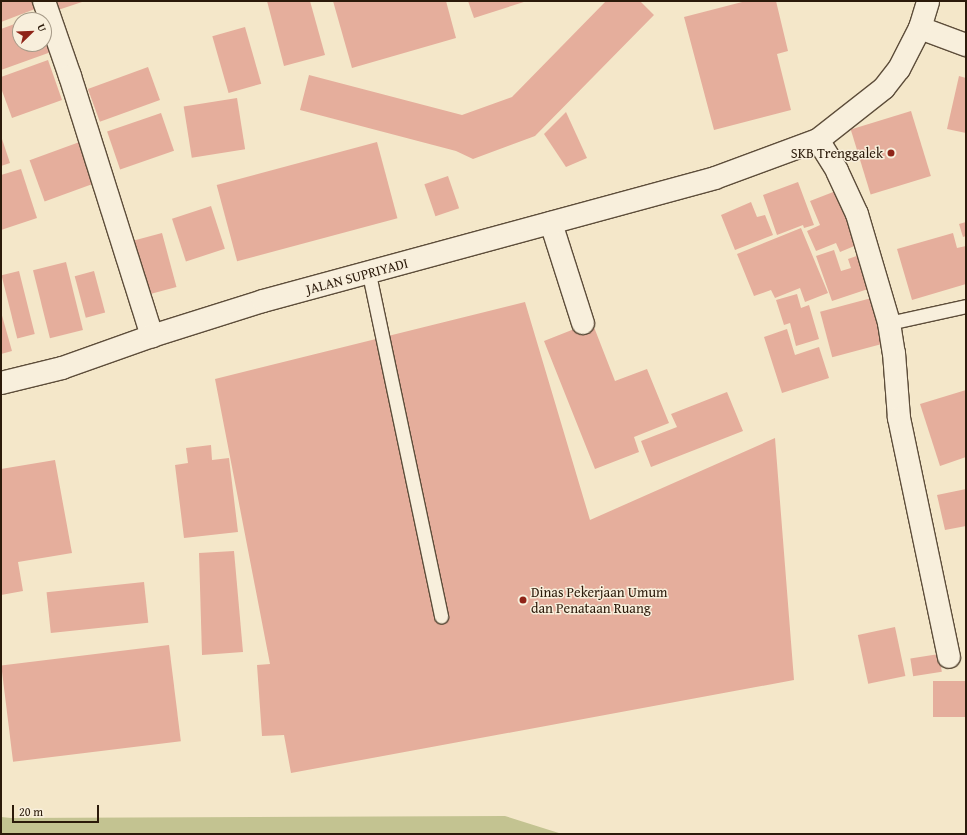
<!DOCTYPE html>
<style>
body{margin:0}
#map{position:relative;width:967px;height:835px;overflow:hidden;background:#f4e7c9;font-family:"Gentium Book Plus",serif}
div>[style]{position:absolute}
.green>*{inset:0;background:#c3c391}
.building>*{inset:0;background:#e5ae9c;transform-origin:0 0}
.roads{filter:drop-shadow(1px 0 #5d4d3a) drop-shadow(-1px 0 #5d4d3a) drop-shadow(0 1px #5d4d3a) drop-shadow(0 -1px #5d4d3a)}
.lane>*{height:13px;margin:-6.5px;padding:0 6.5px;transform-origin:6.5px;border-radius:6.5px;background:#f8efdc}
.street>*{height:22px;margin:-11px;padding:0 11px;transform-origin:11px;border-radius:11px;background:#f8efdc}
.secondary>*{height:22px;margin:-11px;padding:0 11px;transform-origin:11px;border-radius:11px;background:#f8efdc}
.dots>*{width:11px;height:11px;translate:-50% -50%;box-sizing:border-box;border:2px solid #f8efdc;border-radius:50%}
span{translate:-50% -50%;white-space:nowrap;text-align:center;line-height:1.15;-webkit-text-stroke:3px #f8efdc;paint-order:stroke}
.poi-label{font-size:14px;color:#2b1a0a}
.right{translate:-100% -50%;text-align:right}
.left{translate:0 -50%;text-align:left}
.street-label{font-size:14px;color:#2b1a0a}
.frame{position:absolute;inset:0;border:2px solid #2b1a0a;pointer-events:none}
.north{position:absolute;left:12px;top:12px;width:40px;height:40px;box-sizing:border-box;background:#f8efdc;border:1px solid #a69a88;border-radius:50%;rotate:67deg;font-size:11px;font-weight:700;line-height:16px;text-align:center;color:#2b1a0a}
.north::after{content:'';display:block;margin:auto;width:14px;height:18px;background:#8f2418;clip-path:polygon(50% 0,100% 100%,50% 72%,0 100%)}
.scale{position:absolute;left:12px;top:805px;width:87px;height:18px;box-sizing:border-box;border:2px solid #2b1a0a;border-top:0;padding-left:5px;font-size:12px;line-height:14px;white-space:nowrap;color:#2b1a0a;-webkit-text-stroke:3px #f8efdc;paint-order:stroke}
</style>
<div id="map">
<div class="green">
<i style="clip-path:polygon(505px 816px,562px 834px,1px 834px,1px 817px,11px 818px)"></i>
</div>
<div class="building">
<i style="clip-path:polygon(1px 1px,32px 1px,35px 9px,1px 22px)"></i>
<i style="clip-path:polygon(52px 1px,85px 1px,55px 11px)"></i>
<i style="clip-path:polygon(267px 1px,310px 1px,325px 55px,284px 66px)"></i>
<i style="clip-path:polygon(333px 1px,446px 1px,456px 38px,352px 68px)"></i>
<i style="clip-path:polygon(468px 1px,527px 1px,474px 18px)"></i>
<i style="clip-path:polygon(606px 1px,640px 1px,654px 15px,535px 136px,473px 159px,456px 151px,300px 110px,309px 75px,462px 115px,512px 97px)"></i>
<i style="clip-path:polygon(746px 1px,776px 1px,788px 51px,777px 54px,791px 110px,714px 130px,684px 17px)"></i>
<i style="clip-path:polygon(38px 15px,40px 20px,26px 20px)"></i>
<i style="clip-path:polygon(20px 22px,20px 44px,44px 44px,44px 32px,51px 52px,1px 70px,1px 29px)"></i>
<i style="left:245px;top:27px;width:59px;height:34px;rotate:74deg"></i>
<i style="clip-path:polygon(48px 60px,62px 100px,12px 118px,1px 88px,1px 77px)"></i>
<i style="left:148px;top:67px;width:35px;height:64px;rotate:70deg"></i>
<i style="clip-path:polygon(959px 76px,966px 78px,966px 133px,947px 129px)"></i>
<i style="left:237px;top:98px;width:52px;height:54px;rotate:81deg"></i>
<i style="left:911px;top:111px;width:68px;height:63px;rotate:73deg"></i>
<i style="clip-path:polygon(566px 112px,587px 158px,566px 167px,544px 134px)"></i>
<i style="left:161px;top:113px;width:40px;height:57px;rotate:71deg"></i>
<i style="clip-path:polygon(1px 136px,10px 163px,1px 166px)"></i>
<i style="left:85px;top:140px;width:44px;height:59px;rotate:70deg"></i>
<i style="left:377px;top:142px;width:79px;height:166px;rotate:75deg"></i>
<i style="clip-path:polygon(21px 169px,37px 218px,1px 230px,1px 175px)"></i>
<i style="left:448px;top:176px;width:34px;height:25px;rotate:71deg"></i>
<i style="clip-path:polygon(798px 182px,814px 225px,804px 228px,803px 225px,777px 235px,763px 195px)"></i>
<i style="clip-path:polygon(841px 189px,864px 242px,840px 252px,836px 243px,816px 251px,807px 231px,820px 225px,810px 201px)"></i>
<i style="clip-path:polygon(751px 202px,757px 217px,765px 215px,773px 235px,735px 250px,721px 215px)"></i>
<i style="left:211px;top:206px;width:45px;height:41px;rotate:72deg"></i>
<i style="clip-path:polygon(966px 222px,966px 236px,963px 237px,959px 224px)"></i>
<i style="clip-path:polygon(801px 228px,828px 293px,805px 302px,800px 288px,775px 298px,771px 290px,754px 296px,737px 254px)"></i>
<i style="left:162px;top:233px;width:56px;height:30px;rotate:75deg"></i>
<i style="clip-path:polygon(953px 233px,957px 248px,966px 246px,966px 284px,912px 300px,897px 249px)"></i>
<i style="clip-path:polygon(834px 250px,841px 271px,851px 268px,848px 259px,865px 253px,877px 286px,832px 301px,816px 256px)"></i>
<i style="left:66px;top:262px;width:70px;height:34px;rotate:76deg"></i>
<i style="left:19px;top:271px;width:65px;height:18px;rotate:76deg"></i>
<i style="left:94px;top:271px;width:43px;height:20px;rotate:75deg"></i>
<i style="clip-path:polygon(797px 294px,801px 308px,809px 305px,819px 339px,796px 346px,790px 323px,784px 325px,776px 300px)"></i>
<i style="left:879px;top:296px;width:47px;height:61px;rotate:75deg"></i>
<i style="clip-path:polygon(525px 302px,590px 520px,775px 438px,794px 680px,291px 773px,284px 735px,262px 736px,257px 665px,270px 664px,215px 379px)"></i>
<i style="clip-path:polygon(1px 312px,12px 351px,1px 354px)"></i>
<i style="clip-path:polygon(592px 322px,615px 381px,647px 369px,669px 423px,634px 437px,639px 452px,595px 469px,544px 341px)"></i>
<i style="clip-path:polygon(787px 329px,795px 355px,819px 347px,829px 378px,782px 393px,764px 337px)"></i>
<i style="clip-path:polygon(966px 390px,966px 457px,940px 466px,920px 404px)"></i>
<i style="clip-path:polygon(727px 392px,743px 431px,651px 467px,641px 441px,677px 427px,671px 414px)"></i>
<i style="clip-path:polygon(211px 445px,212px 460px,229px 458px,238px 532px,184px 538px,175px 465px,188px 463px,186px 448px)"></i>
<i style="clip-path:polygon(55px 460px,72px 553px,18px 562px,23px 591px,1px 595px,1px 469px)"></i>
<i style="clip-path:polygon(966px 489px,966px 526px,945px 530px,937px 495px)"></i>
<i style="clip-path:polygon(234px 551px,243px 652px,202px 655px,199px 553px)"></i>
<i style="left:144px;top:582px;width:41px;height:98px;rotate:84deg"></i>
<i style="left:895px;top:627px;width:50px;height:38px;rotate:78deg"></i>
<i style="left:169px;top:645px;width:97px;height:169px;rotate:83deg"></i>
<i style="left:939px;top:654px;width:18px;height:29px;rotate:81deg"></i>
<i style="left:966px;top:681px;width:36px;height:33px;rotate:90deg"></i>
</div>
<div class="roads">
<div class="lane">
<i style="left:369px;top:274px;width:350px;rotate:78.1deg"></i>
<i style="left:889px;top:323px;width:79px;rotate:-12.4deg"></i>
</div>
<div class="street">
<i style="left:44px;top:1px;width:79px;rotate:70.9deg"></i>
<i style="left:70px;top:76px;width:273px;rotate:72.5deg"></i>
<i style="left:920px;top:28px;width:49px;rotate:20.3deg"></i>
<i style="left:818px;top:140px;width:36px;rotate:58deg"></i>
<i style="left:837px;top:171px;width:47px;rotate:65.1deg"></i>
<i style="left:857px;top:214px;width:114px;rotate:73.6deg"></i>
<i style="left:889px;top:323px;width:30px;rotate:81deg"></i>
<i style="left:894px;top:353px;width:65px;rotate:85.6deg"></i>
<i style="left:899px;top:418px;width:244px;rotate:78.2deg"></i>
<i style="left:551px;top:223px;width:105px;rotate:72.3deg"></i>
</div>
<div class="secondary">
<i style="left:1px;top:383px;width:63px;rotate:-13.8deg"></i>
<i style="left:62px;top:368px;width:96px;rotate:-19.6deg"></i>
<i style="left:152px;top:336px;width:116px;rotate:-17.5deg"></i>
<i style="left:263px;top:301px;width:468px;rotate:-15.2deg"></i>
<i style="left:715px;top:178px;width:110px;rotate:-20.3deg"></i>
<i style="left:818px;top:140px;width:84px;rotate:-38.2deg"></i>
<i style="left:884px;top:88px;width:24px;rotate:-52deg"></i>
<i style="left:899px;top:69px;width:46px;rotate:-62.9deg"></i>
<i style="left:920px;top:28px;width:28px;rotate:-73deg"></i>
</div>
</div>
<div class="dots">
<i style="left:891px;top:153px;background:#8f2418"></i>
<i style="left:523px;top:600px;background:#8f2418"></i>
</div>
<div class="poi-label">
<span class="right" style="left:883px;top:153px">SKB Trenggalek</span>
<span class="left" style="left:531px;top:600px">Dinas Pekerjaan Umum<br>dan Penataan Ruang</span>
</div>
<div class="street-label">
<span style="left:357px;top:276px;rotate:-15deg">JALAN SUPRIYADI</span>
</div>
<div class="frame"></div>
<div class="north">U</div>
<div class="scale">20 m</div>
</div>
